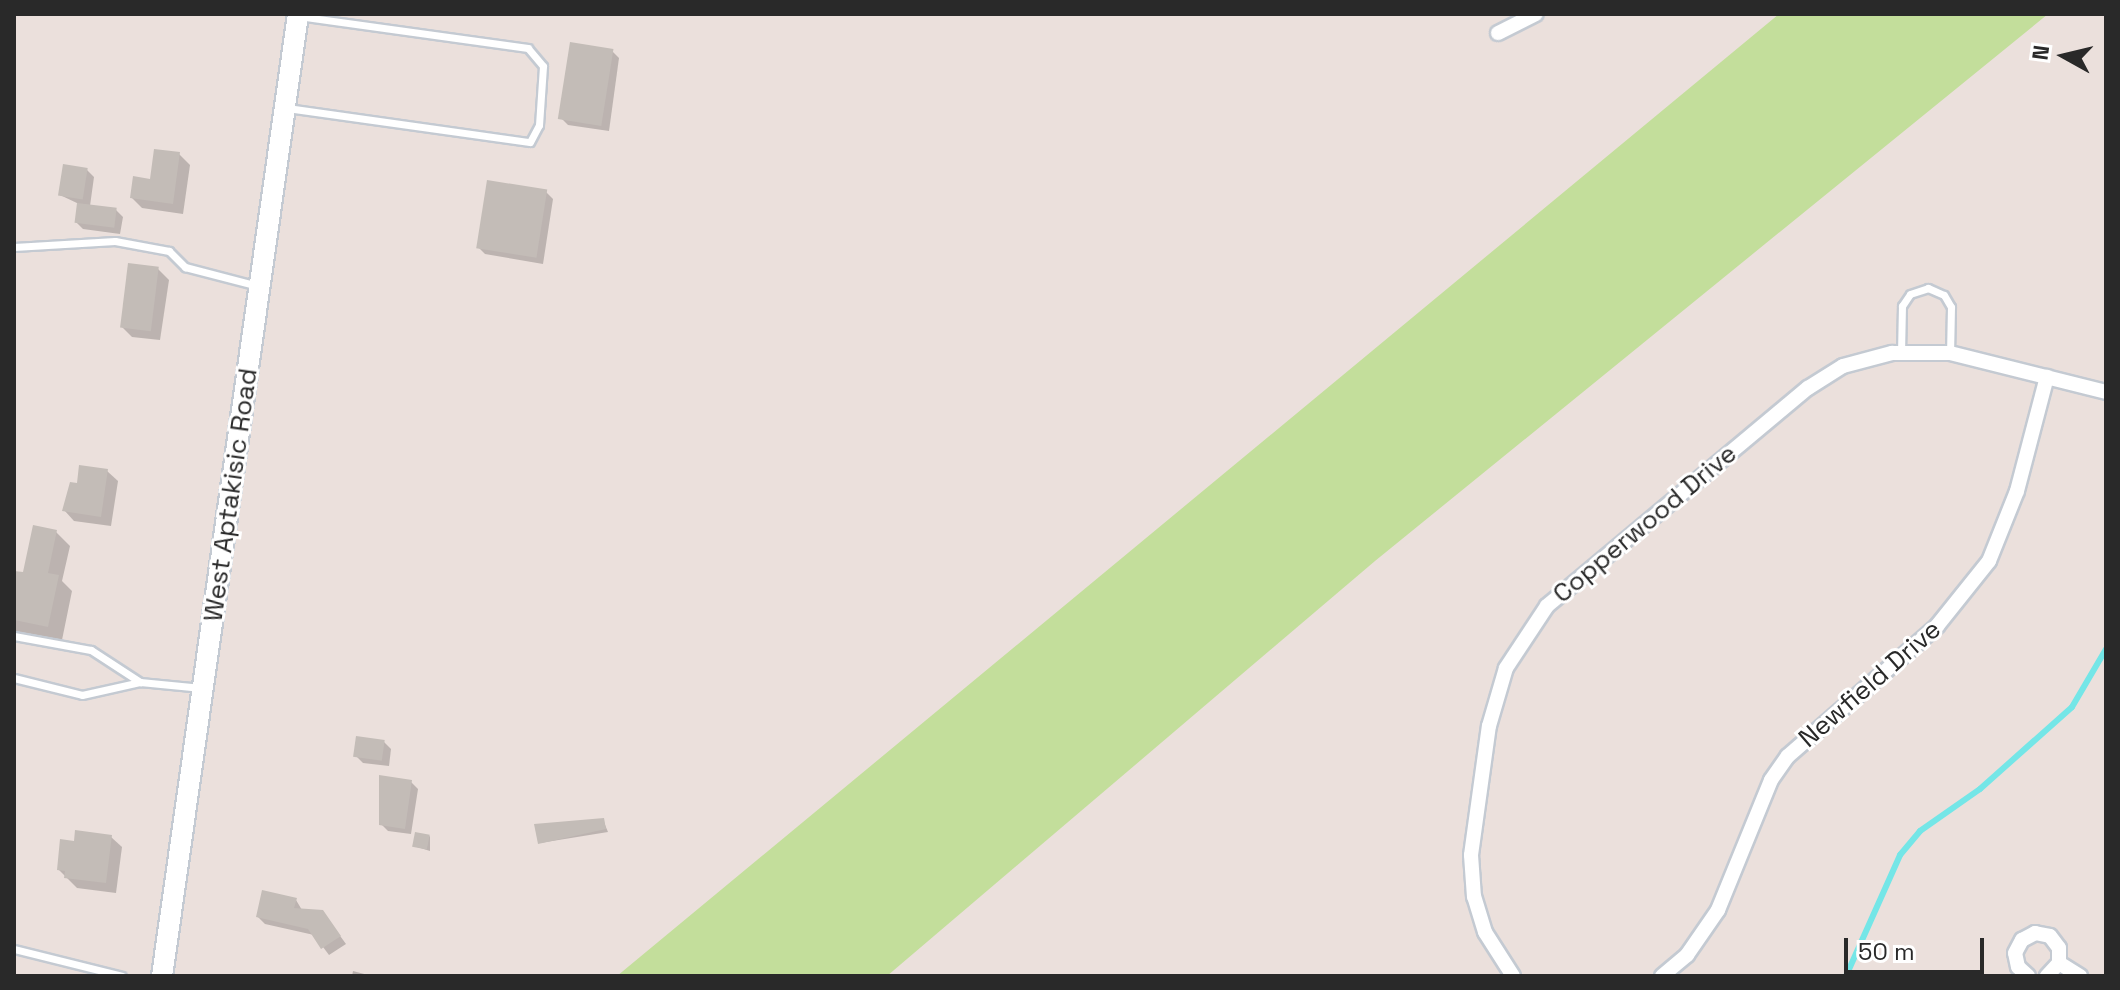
<!DOCTYPE html>
<style>
body{margin:0}
#map{position:relative;width:2120px;height:990px;overflow:hidden;background:#ebe0dc;font-family:"Space Grotesk",sans-serif}
div>[style]{position:absolute}
.green>*{inset:0;background:#c3de9b}
.shadow>*{inset:0;background:#0003}
.stream>*{height:6px;margin:-3px;padding:0 3px;transform-origin:3px;border-radius:3px;background:#74e6e7}
.building>*{inset:0;background:#c3bcb7;transform-origin:0 0}
.roads{filter:drop-shadow(2px 0 #c4cad2) drop-shadow(-2px 0 #c4cad2) drop-shadow(0 2px #c4cad2) drop-shadow(0 -2px #c4cad2)}
.service>*{height:7px;margin:-3.5px;padding:0 3.5px;transform-origin:3.5px;border-radius:3.5px;background:#fff}
.minor>*{height:14px;margin:-7px;padding:0 7px;transform-origin:7px;border-radius:7px;background:#fff}
.secondary>*{height:20px;margin:-10px;padding:0 10px;transform-origin:10px;border-radius:10px;background:#fff}
span{translate:-50% -50%;white-space:nowrap;text-align:center;line-height:1.15;-webkit-text-stroke:6px #fff;paint-order:stroke}
.street-label{font-size:26px;color:#292929}
.frame{position:absolute;inset:0;border:16px solid #292929;pointer-events:none}
.north{position:absolute;left:2024px;top:16px;width:80px;height:80px;-webkit-text-stroke:6px #fff;paint-order:stroke;rotate:278deg;font-size:22px;font-weight:700;line-height:32px;text-align:center;color:#292929}
.north::after{content:'';display:block;margin:auto;width:28px;height:36px;background:#292929;clip-path:polygon(50% 0,100% 100%,50% 72%,0 100%)}
.scale{position:absolute;left:1844px;top:938px;width:140px;height:36px;box-sizing:border-box;border:4px solid #292929;border-top:0;padding-left:10px;font-size:24px;line-height:28px;white-space:nowrap;color:#292929;-webkit-text-stroke:6px #fff;paint-order:stroke}
</style>
<div id="map">
<div class="green">
<i style="clip-path:polygon(1779px 14px,2048px 14px,1375px 561px,887px 976px,617px 976px)"></i>
</div>
<div class="shadow">
<i style="clip-path:polygon(612px 51px,619px 58px,609px 131px,568px 125px,561px 118px)"></i>
<i style="clip-path:polygon(179px 154px,190px 165px,183px 214px,142px 208px,132px 198px)"></i>
<i style="clip-path:polygon(87px 170px,94px 177px,90px 206px,116px 210px,123px 217px,120px 234px,83px 229px,76px 222px,79px 204px,60px 195px)"></i>
<i style="clip-path:polygon(546px 192px,553px 199px,543px 264px,485px 254px,478px 247px)"></i>
<i style="clip-path:polygon(158px 269px,169px 280px,160px 340px,132px 337px,121px 326px)"></i>
<i style="clip-path:polygon(107px 471px,118px 481px,111px 526px,74px 521px,64px 510px,78px 485px)"></i>
<i style="clip-path:polygon(56px 532px,70px 546px,62px 581px,72px 591px,62px 640px,14px 632px,14px 573px,24px 574px)"></i>
<i style="clip-path:polygon(384px 742px,391px 749px,389px 766px,363px 763px,356px 756px)"></i>
<i style="clip-path:polygon(411px 782px,418px 789px,411px 834px,388px 831px,381px 824px)"></i>
<i style="clip-path:polygon(603px 820px,608px 832px,540px 843px)"></i>
<i style="clip-path:polygon(430px 836px,430px 851px,414px 846px)"></i>
<i style="clip-path:polygon(111px 837px,122px 847px,116px 893px,77px 888px,59px 870px,76px 843px)"></i>
<i style="clip-path:polygon(296px 900px,302px 910px,322px 911px,346px 944px,329px 955px,314px 935px,265px 924px,258px 917px)"></i>
<i style="clip-path:polygon(353px 971px,368px 975px,369px 976px,352px 976px)"></i>
</div>
<div class="stream">
<i style="left:1846px;top:976px;width:133px;rotate:-65.9deg"></i>
<i style="left:1900px;top:855px;width:31px;rotate:-50deg"></i>
<i style="left:1920px;top:831px;width:73px;rotate:-35deg"></i>
<i style="left:1980px;top:789px;width:123px;rotate:-41.7deg"></i>
<i style="left:2072px;top:707px;width:67px;rotate:-59.6deg"></i>
</div>
<div class="building">
<i style="left:570px;top:42px;width:44px;height:78px;rotate:9deg"></i>
<i style="clip-path:polygon(154px 149px,180px 152px,173px 204px,130px 198px,133px 176px,150px 179px)"></i>
<i style="left:63px;top:164px;width:25px;height:32px;rotate:9deg"></i>
<i style="left:487px;top:180px;width:61px;height:69px;rotate:9deg"></i>
<i style="left:77px;top:203px;width:40px;height:20px;rotate:7deg"></i>
<i style="left:128px;top:263px;width:31px;height:65px;rotate:7deg"></i>
<i style="clip-path:polygon(79px 465px,108px 469px,101px 517px,62px 511px,70px 482px,77px 483px)"></i>
<i style="clip-path:polygon(33px 525px,57px 530px,48px 573px,59px 575px,48px 627px,14px 620px,14px 571px,23px 572px)"></i>
<i style="left:356px;top:736px;width:29px;height:21px;rotate:8deg"></i>
<i style="clip-path:polygon(379px 775px,412px 780px,405px 829px,379px 825px)"></i>
<i style="clip-path:polygon(604px 818px,606px 829px,538px 844px,534px 824px)"></i>
<i style="clip-path:polygon(75px 830px,112px 835px,106px 883px,64px 878px,65px 871px,57px 870px,60px 839px,74px 841px)"></i>
<i style="left:415px;top:832px;width:15px;height:15px;rotate:11deg"></i>
<i style="clip-path:polygon(262px 890px,297px 898px,294px 908px,323px 910px,341px 936px,321px 949px,308px 929px,256px 917px)"></i>
</div>
<div class="roads">
<div class="service">
<i style="left:287px;top:108px;width:245px;rotate:8deg"></i>
<i style="left:530px;top:142px;width:19px;rotate:-62deg"></i>
<i style="left:539px;top:125px;width:59px;rotate:-86.1deg"></i>
<i style="left:543px;top:66px;width:23px;rotate:-130deg"></i>
<i style="left:528px;top:48px;width:232px;rotate:-172.1deg"></i>
<i style="left:14px;top:247px;width:101px;rotate:-3.4deg"></i>
<i style="left:115px;top:241px;width:55px;rotate:10.5deg"></i>
<i style="left:169px;top:251px;width:23px;rotate:45deg"></i>
<i style="left:185px;top:267px;width:75px;rotate:14.6deg"></i>
<i style="left:1901px;top:353px;width:47px;rotate:-88.8deg"></i>
<i style="left:1902px;top:306px;width:14px;rotate:-56deg"></i>
<i style="left:1910px;top:294px;width:19px;rotate:-18deg"></i>
<i style="left:1928px;top:288px;width:17px;rotate:24deg"></i>
<i style="left:1944px;top:295px;width:14px;rotate:60deg"></i>
<i style="left:1951px;top:307px;width:46px;rotate:91.2deg"></i>
<i style="left:14px;top:636px;width:78px;rotate:10.3deg"></i>
<i style="left:91px;top:650px;width:59px;rotate:33.1deg"></i>
<i style="left:14px;top:678px;width:70px;rotate:14deg"></i>
<i style="left:82px;top:695px;width:59px;rotate:-12.6deg"></i>
<i style="left:140px;top:682px;width:62px;rotate:5.5deg"></i>
<i style="left:14px;top:949px;width:111px;rotate:14deg"></i>
</div>
<div class="minor">
<i style="left:1498px;top:33px;width:42px;rotate:-26.6deg"></i>
<i style="left:2059px;top:963px;width:25px;rotate:32deg"></i>
<i style="left:1513px;top:976px;width:52px;rotate:-122.5deg"></i>
<i style="left:1485px;top:932px;width:37px;rotate:-107deg"></i>
<i style="left:1474px;top:897px;width:42px;rotate:-94.1deg"></i>
<i style="left:1471px;top:855px;width:130px;rotate:-82.1deg"></i>
<i style="left:1489px;top:726px;width:60px;rotate:-73.7deg"></i>
<i style="left:1506px;top:668px;width:74px;rotate:-56.5deg"></i>
<i style="left:1547px;top:606px;width:340px;rotate:-39.9deg"></i>
<i style="left:1808px;top:388px;width:41px;rotate:-32.2deg"></i>
<i style="left:1843px;top:366px;width:51px;rotate:-14.9deg"></i>
<i style="left:1892px;top:353px;width:58px"></i>
<i style="left:1950px;top:353px;width:161px;rotate:14deg"></i>
<i style="left:1662px;top:976px;width:33px;rotate:-40deg"></i>
<i style="left:1687px;top:955px;width:55px;rotate:-55.4deg"></i>
<i style="left:1718px;top:910px;width:140px;rotate:-67.8deg"></i>
<i style="left:1771px;top:780px;width:29px;rotate:-55deg"></i>
<i style="left:1788px;top:756px;width:198px;rotate:-41.1deg"></i>
<i style="left:1937px;top:626px;width:83px;rotate:-51.3deg"></i>
<i style="left:1989px;top:561px;width:75px;rotate:-68.2deg"></i>
<i style="left:2017px;top:491px;width:118px;rotate:-75.3deg"></i>
<i style="left:2028px;top:976px;width:13px;rotate:-138deg"></i>
<i style="left:2018px;top:967px;width:14px;rotate:-102deg"></i>
<i style="left:2015px;top:953px;width:15px;rotate:-62deg"></i>
<i style="left:2022px;top:940px;width:15px;rotate:-28deg"></i>
<i style="left:2035px;top:933px;width:15px;rotate:11deg"></i>
<i style="left:2050px;top:936px;width:15px;rotate:53deg"></i>
<i style="left:2059px;top:948px;width:15px;rotate:90deg"></i>
<i style="left:2059px;top:963px;width:18px;rotate:133deg"></i>
</div>
<div class="secondary">
<i style="left:162px;top:976px;width:972px;rotate:-81.95deg"></i>
</div>
</div>
<div class="street-label">
<span style="left:231px;top:495px;rotate:-82deg">West Aptakisic Road</span>
<span style="left:1645px;top:524px;rotate:-40deg">Copperwood Drive</span>
<span style="left:1870px;top:684px;rotate:-41deg">Newfield Drive</span>
</div>
<div class="frame"></div>
<div class="north">N</div>
<div class="scale">50 m</div>
</div>
